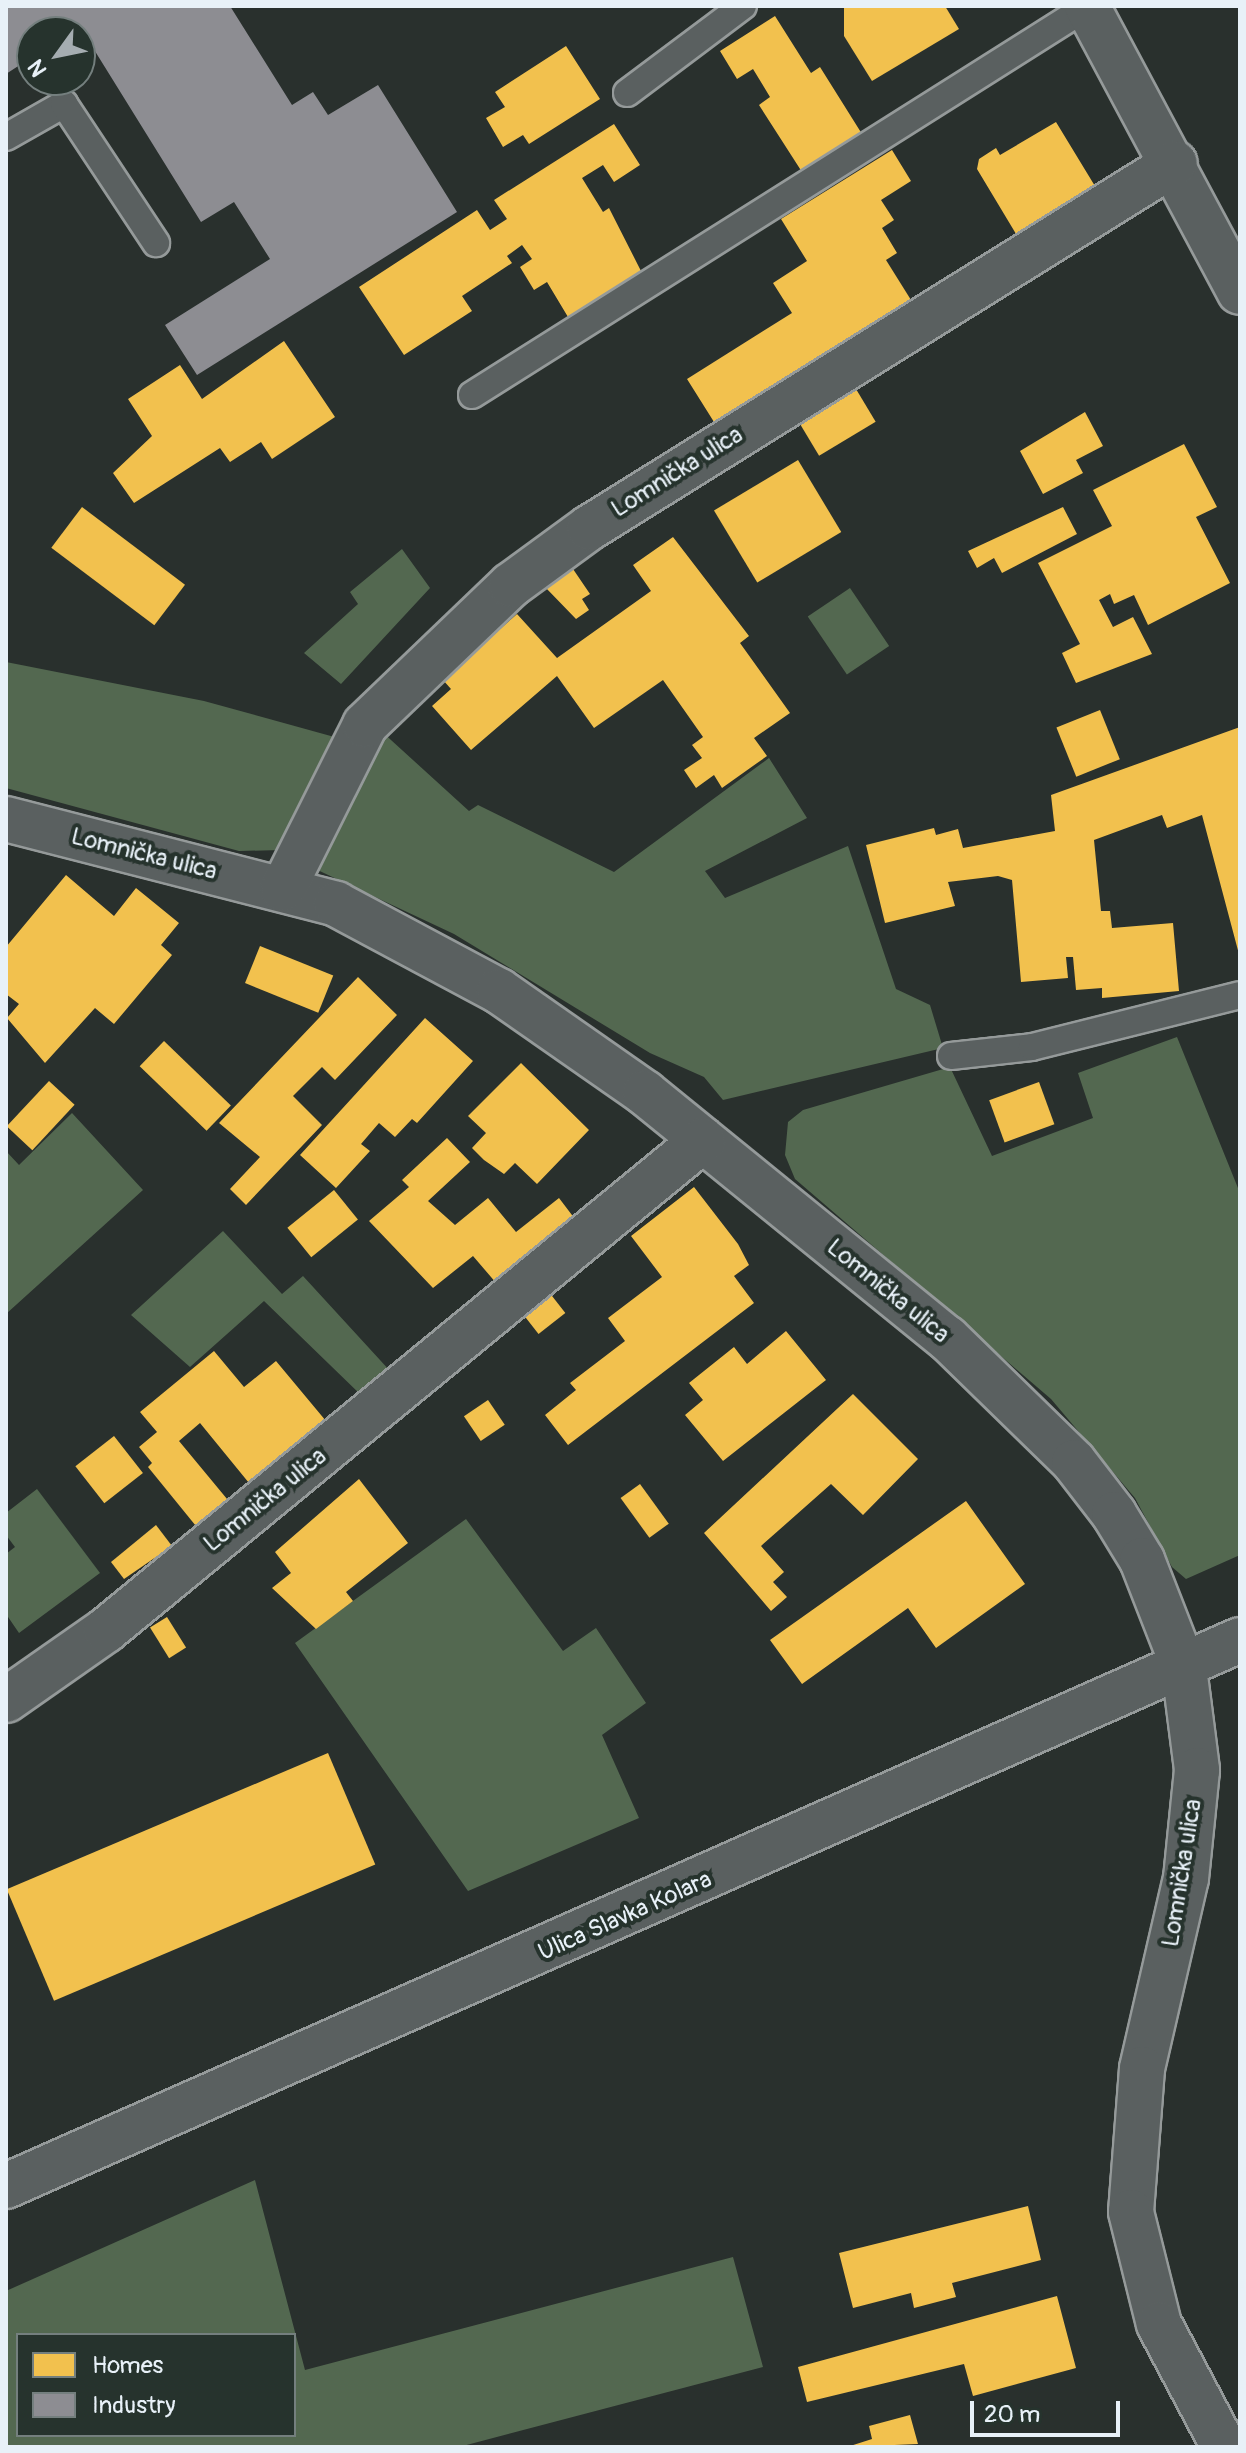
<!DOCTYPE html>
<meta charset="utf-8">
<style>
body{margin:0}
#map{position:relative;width:1246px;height:2453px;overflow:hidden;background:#29302d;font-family:Pangolin,sans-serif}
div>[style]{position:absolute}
.green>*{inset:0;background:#536850;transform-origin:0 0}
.homes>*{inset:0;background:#f2c14e;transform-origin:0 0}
.industry>*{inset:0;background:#8d8d92}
.roads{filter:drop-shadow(2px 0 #959a9a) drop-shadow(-2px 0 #959a9a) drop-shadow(0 2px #959a9a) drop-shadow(0 -2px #959a9a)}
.lane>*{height:26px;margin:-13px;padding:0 13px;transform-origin:13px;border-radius:13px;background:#5a6060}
.street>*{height:44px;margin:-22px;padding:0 22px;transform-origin:22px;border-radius:22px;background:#5a6060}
.secondary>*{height:44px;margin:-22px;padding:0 22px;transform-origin:22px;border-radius:22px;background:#5a6060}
span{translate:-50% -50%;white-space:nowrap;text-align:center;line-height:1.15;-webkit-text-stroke:8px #26332d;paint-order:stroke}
.street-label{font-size:24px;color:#e8f1f8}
.frame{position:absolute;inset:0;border:8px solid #e8f1f8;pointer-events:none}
.legend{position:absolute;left:16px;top:2333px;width:280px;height:104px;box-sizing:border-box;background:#26332d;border:2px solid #747f7e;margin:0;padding:10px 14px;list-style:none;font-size:24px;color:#e8f1f8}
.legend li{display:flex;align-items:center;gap:16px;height:40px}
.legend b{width:40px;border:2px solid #747f7e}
.north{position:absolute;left:16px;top:16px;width:80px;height:80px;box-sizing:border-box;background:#26332d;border:2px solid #747f7e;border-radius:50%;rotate:237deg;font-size:22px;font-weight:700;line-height:32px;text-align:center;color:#e8f1f8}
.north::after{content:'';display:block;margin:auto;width:28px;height:36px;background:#a5adb1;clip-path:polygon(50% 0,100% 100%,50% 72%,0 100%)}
.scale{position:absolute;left:970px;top:2401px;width:150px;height:36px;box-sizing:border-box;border:4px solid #e8f1f8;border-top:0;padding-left:10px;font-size:24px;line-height:28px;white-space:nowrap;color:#e8f1f8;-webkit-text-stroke:6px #26332d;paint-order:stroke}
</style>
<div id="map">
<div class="green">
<i style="clip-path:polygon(402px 549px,430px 588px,341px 684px,304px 653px,358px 604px,350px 592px)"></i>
<i style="left:850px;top:588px;width:70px;height:51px;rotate:56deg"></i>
<i style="clip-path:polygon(6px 662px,204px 701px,338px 738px,280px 850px,239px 851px,6px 788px)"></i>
<i style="clip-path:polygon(380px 730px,469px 811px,478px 805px,614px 872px,769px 758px,807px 818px,705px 871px,725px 898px,848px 846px,896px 989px,930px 1005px,943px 1048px,723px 1100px,704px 1077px,650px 1053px,454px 934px,309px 866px)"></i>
<i style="clip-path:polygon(1177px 1037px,1240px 1193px,1240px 1555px,1186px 1579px,1172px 1567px,1135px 1498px,1051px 1399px,795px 1179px,785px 1155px,788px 1122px,803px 1110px,950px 1067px,992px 1156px,1093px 1118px,1078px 1073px)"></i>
<i style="clip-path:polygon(72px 1113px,143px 1190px,6px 1314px,6px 1151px,19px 1165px)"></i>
<i style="clip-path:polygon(223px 1231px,282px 1294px,303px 1276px,391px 1372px,362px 1396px,264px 1301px,190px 1367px,131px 1315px)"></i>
<i style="clip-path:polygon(37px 1489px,100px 1573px,19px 1633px,6px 1614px,6px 1554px,15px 1547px,6px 1535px,6px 1513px)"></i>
<i style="clip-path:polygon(466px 1519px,563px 1651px,596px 1628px,646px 1703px,602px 1735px,639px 1818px,468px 1891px,295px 1643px)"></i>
<i style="clip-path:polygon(evenodd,255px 2180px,305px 2370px,733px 2257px,763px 2367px,459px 2447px,6px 2447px,6px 2291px,255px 2180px,18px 2335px,294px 2335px,294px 2435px,18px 2435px,18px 2335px)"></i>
</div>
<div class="homes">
<i style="clip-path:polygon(844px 6px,945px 6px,959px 29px,872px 81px,844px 36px)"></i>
<i style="clip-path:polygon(775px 16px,811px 73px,820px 67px,862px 134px,802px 172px,759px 105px,770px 97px,753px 69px,737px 79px,720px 51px)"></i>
<i style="clip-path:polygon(566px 46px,600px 99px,529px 144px,523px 135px,503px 147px,486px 118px,505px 107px,495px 92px)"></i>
<i style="clip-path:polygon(1056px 122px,1101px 196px,1022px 244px,977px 169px,979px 159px,996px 148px,1000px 155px)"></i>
<i style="clip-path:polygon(614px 124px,640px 165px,614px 182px,603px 165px,582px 178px,603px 212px,609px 208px,641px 271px,568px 317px,547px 282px,534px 290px,520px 267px,532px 259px,522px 245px,507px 256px,512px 263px,462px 296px,472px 311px,404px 355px,359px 287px,477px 210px,490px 230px,507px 219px,494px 200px)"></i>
<i style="clip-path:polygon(892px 150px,911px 181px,881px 200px,894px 220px,882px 228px,897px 253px,886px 260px,911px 300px,714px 422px,687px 379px,792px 313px,773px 283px,807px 261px,781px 219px)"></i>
<i style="clip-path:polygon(284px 341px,335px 417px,272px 459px,261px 442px,230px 462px,220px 448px,134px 503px,113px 473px,152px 436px,128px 399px,180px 365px,202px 399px)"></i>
<i style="left:853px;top:384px;width:44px;height:66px;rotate:59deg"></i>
<i style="clip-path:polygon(1085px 412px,1103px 446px,1076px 460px,1083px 473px,1043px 494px,1020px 451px)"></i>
<i style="clip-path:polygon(1184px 444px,1217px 507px,1196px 517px,1230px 583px,1148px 625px,1134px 595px,1114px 604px,1110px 594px,1099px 600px,1113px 627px,1133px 617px,1152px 654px,1076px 683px,1062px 653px,1080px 644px,1038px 563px,1112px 526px,1093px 490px)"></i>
<i style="left:798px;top:460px;width:84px;height:98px;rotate:59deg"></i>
<i style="left:82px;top:507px;width:129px;height:51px;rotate:37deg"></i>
<i style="clip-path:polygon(1063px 507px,1077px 534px,1002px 573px,994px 558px,977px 568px,968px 551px)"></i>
<i style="clip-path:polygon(673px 537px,749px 636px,740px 643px,790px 713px,754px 738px,767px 756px,722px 788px,714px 775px,696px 788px,684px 770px,702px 758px,692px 745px,703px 737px,663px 680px,594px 728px,557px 676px,471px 750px,432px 706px,451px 689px,443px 680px,453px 655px,461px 664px,517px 614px,557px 658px,651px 591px,633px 565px)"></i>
<i style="clip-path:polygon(573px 569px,590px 594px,582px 599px,589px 610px,576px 619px,546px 588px)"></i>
<i style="left:1100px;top:710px;width:53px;height:47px;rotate:68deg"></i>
<i style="clip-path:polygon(1240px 727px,1240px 958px,1202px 815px,1167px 828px,1162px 815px,1094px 840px,1101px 911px,1110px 911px,1112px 928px,1173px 923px,1179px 991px,1102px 998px,1102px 988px,1076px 990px,1073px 957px,1066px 957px,1068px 978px,1021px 982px,1012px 880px,998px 876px,948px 882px,955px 906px,885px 923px,866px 845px,934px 828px,936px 835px,958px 829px,963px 848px,1055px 831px,1051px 795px)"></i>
<i style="clip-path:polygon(66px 875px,114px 916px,136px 888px,179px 923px,161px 945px,172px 955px,114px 1024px,95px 1008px,45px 1063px,7px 1018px,19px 1004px,6px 994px,6px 947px)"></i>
<i style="left:260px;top:946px;width:79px;height:40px;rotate:22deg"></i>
<i style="clip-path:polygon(358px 977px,397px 1015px,335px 1080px,322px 1067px,293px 1096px,322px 1125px,246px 1205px,230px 1189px,260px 1157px,219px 1123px)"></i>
<i style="clip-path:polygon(425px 1018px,473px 1061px,417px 1123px,412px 1119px,395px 1137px,379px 1123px,361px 1144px,370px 1151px,336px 1188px,300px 1155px)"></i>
<i style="left:164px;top:1041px;width:93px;height:35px;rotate:44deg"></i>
<i style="clip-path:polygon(521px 1063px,589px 1130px,537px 1184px,515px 1163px,504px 1174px,484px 1160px,472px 1148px,486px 1133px,468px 1116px)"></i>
<i style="left:49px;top:1081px;width:35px;height:62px;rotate:43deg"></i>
<i style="left:1039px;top:1082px;width:45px;height:53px;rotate:70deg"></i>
<i style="clip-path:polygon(447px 1138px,470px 1162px,428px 1201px,455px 1225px,488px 1198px,516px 1232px,559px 1198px,578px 1223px,497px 1284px,473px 1256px,433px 1288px,369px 1221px,409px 1187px,402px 1180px)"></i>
<i style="clip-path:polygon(694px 1187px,738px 1244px,749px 1265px,734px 1276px,754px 1303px,568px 1445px,545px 1415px,576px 1390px,570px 1383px,625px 1341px,608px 1318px,662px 1277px,631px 1236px)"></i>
<i style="left:334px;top:1190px;width:38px;height:60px;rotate:51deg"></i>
<i style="left:545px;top:1287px;width:33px;height:34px;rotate:52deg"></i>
<i style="clip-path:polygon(786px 1331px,826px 1380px,723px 1461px,685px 1415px,703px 1400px,689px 1383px,734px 1347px,747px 1364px)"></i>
<i style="clip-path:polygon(214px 1351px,244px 1387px,276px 1361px,326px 1421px,249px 1483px,200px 1423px,179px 1441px,232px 1505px,200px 1531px,148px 1467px,152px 1463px,139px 1447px,157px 1432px,140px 1412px)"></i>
<i style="clip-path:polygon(853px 1394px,918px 1459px,863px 1515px,831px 1484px,761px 1546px,784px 1572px,773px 1582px,787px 1597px,771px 1611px,704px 1533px)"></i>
<i style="left:488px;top:1400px;width:30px;height:29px;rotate:56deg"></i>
<i style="left:114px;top:1436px;width:47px;height:49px;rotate:52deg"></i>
<i style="clip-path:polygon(359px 1479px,408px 1543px,346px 1592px,353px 1601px,316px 1629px,272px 1588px,291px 1573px,275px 1552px)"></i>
<i style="left:640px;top:1484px;width:49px;height:24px;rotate:54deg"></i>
<i style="clip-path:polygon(966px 1501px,1025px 1584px,936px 1648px,908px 1608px,802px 1684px,770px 1640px)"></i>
<i style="clip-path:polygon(156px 1525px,172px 1546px,124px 1579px,111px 1562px)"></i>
<i style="left:167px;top:1617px;width:36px;height:20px;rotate:58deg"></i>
<i style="left:328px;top:1753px;width:121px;height:349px;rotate:67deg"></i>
<i style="clip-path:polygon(1028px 2206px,1041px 2260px,952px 2283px,956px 2297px,914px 2308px,911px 2293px,853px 2308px,839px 2253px)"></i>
<i style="clip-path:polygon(1057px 2296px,1076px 2368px,973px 2396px,964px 2364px,807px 2402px,798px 2367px)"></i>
<i style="clip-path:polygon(910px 2415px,918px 2444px,847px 2447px,872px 2439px,869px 2426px)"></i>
</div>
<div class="industry">
<i style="clip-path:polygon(6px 6px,230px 6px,292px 105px,313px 92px,328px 115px,378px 85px,457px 212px,197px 375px,165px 325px,270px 259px,234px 202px,201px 222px,80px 27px,32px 32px,32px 57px,6px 74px)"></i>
</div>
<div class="roads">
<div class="lane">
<i style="left:627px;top:93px;width:145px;rotate:-36.9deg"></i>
<i style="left:6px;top:137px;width:67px;rotate:-29.6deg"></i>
<i style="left:64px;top:104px;width:167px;rotate:56.5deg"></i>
<i style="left:472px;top:395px;width:727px;rotate:-32.25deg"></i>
<i style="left:951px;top:1056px;width:81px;rotate:-6.3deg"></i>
<i style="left:1032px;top:1047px;width:214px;rotate:-14deg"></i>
</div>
<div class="street">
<i style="left:1087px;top:6px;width:324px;rotate:61.9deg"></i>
<i style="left:6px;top:819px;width:341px;rotate:14.4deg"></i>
<i style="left:336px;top:904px;width:185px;rotate:28.1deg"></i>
<i style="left:499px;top:991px;width:178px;rotate:34.9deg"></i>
<i style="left:645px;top:1093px;width:389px;rotate:39.1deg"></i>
<i style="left:947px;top:1338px;width:177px;rotate:44.3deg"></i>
<i style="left:1074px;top:1462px;width:66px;rotate:52.4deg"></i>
<i style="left:1114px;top:1514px;width:54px;rotate:58.7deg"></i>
<i style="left:1142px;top:1560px;width:116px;rotate:68.7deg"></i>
<i style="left:1184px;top:1668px;width:103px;rotate:82.7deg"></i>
<i style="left:1197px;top:1770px;width:109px;rotate:95.8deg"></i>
<i style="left:1186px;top:1878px;width:196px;rotate:103deg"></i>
<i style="left:1142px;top:2069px;width:143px;rotate:94.4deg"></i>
<i style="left:1131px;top:2212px;width:115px;rotate:76deg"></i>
<i style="left:1159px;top:2324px;width:139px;rotate:62.1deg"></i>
<i style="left:283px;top:889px;width:183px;rotate:-63.4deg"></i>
<i style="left:365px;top:725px;width:202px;rotate:-43.8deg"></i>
<i style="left:511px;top:585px;width:97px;rotate:-36.2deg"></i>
<i style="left:589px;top:528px;width:690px;rotate:-31.92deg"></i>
<i style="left:6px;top:1700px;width:122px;rotate:-35deg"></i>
<i style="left:106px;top:1630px;width:772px;rotate:-39.38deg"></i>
</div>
<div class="secondary">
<i style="left:6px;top:2186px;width:1349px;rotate:-23.87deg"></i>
</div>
</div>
<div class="street-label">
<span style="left:677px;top:472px;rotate:-32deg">Lomnička ulica</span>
<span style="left:144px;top:854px;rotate:14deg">Lomnička ulica</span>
<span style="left:888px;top:1291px;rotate:39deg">Lomnička ulica</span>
<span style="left:265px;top:1500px;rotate:-39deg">Lomnička ulica</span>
<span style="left:1182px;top:1873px;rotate:-81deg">Lomnička ulica</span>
<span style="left:625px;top:1916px;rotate:-24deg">Ulica Slavka Kolara</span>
</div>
<div class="frame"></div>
<ul class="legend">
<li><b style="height:22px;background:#f2c14e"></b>Homes</li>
<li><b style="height:22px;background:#8d8d92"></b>Industry</li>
</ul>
<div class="north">N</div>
<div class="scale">20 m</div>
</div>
